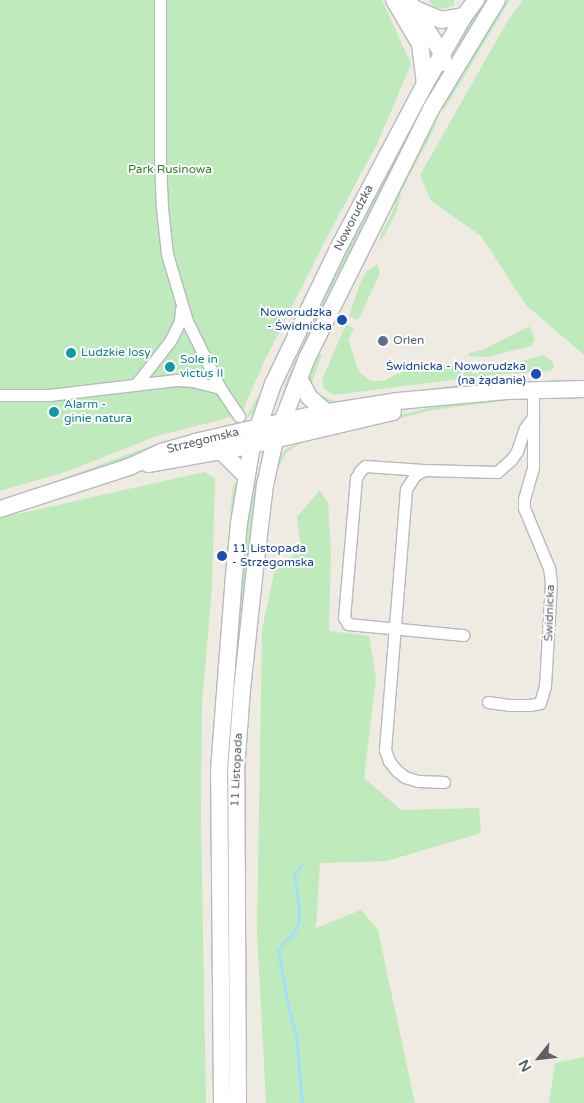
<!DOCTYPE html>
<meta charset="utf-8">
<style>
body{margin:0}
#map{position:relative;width:584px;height:1103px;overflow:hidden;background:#efebe2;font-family:"Varela Round",sans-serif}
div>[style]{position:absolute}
.green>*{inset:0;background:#bfeabc}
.stream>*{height:3px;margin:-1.5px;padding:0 1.5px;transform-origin:1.5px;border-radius:1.5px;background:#a3deff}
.roads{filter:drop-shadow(1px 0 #b5babe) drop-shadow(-1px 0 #b5babe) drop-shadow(0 1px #b5babe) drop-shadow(0 -1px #b5babe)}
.street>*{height:11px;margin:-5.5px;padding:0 5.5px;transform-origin:5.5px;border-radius:5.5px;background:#fff}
.secondary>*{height:16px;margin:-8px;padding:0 8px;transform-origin:8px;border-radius:8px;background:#fff}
.dots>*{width:14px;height:14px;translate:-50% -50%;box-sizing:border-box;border:2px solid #fff;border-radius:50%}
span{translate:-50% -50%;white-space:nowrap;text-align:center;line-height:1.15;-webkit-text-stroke:4px #fff;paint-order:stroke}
.park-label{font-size:12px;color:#2e842b}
.street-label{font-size:12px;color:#5b6065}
.transit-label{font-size:12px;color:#164399}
.right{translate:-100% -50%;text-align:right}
.left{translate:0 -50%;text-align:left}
.service-label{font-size:12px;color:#4e5e75}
.culture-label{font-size:12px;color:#0d838f}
.north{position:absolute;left:514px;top:1033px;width:50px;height:50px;-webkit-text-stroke:4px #fff;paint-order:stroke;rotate:241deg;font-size:14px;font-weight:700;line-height:20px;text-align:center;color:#5b6065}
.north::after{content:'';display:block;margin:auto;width:18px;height:22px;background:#5b6065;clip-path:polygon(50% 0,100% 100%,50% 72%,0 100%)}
</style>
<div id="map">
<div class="green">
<i style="clip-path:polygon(0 0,382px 0,411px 64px,377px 144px,326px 239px,264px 362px,243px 410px,227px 418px,157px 436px,68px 471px,0 491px)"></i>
<i style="clip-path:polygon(429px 0,454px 0,454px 5px,443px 9px,434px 7px)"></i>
<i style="clip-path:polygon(484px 0,491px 0,464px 42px,454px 47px)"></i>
<i style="clip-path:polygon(506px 0,510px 0,444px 110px,442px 109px,444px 104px,461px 73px)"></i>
<i style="clip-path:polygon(523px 0,584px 0,584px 355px,526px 305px,481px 236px,431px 201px,420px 175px,507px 22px)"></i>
<i style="clip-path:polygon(406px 101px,408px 103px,267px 380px,266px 377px,302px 301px)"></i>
<i style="clip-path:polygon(419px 108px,422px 110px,287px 388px,284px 386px,339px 264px)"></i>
<i style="clip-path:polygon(438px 118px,433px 131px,401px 192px,397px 211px,380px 243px,380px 237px,393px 210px,400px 187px)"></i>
<i style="clip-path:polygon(377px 264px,380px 272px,378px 278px,358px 320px,349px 316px,361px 281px,366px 272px)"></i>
<i style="clip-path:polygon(346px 324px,354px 329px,348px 340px,359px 372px,371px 381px,384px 381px,413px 364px,422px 362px,469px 368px,482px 368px,511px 364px,543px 355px,553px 362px,554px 367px,550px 371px,492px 375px,334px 395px,324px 389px,322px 380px)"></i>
<i style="clip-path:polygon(529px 326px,535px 339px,531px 346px,487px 357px,468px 356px,469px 353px,483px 350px)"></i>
<i style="clip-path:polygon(316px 353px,322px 355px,310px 387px,307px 375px)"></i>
<i style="clip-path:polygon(502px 379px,505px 382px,499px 384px,336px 404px,325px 403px,319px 395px,336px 401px)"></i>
<i style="clip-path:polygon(261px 391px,264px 391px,255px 411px,243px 422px)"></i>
<i style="clip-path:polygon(506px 398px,517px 399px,433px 410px,319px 438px,316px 437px,428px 408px)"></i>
<i style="clip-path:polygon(201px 433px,54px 488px,48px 484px,161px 442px)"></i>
<i style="clip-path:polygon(306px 440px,286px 453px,278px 468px,276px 469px,280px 457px,286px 449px)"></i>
<i style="clip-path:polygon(204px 472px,215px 478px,212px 588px,202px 703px,201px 817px,206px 1103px,0 1103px,0 518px)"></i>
<i style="clip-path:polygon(252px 479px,257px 479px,250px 535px,231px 1103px,224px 804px,235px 641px)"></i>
<i style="clip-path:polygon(239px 480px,234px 516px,230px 515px,233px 485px)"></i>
<i style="clip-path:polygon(320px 490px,328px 503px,331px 552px,329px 631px,369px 636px,376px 678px,364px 778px,401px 810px,479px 808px,481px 833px,387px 861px,320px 863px,316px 928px,361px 910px,378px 930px,415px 1103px,266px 1103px,257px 933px,262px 630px,274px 573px,301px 547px,297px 517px)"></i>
<i style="clip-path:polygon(584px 1057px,584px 1103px,549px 1103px,555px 1063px)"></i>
</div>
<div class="stream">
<i style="left:302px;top:1103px;width:69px;rotate:-95deg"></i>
<i style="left:296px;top:1034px;width:25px;rotate:-106deg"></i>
<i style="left:289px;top:1010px;width:60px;rotate:-100.6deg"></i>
<i style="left:278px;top:951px;width:12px;rotate:-59deg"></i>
<i style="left:284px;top:941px;width:11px;rotate:-34deg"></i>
<i style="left:293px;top:935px;width:13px;rotate:-67deg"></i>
<i style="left:298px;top:923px;width:13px;rotate:-86deg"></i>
<i style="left:299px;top:910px;width:35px;rotate:-98deg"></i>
<i style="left:294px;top:875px;width:14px;rotate:-51deg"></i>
</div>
<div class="roads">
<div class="street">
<i style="left:160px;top:0;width:160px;rotate:90deg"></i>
<i style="left:160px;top:160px;width:48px;rotate:87.6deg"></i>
<i style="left:162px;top:208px;width:46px;rotate:83.8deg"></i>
<i style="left:167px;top:254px;width:70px;rotate:73.4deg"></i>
<i style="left:187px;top:321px;width:75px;rotate:63.8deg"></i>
<i style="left:220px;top:388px;width:34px;rotate:56deg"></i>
<i style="left:137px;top:383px;width:53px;rotate:-51.8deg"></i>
<i style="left:170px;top:341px;width:22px;rotate:-63deg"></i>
<i style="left:180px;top:321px;width:12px;rotate:-85deg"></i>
<i style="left:0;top:395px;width:49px"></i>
<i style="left:49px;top:395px;width:128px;rotate:-6.7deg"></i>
<i style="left:176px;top:380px;width:16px;rotate:4deg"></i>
<i style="left:192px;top:381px;width:29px;rotate:14deg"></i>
<i style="left:423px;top:470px;width:58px;rotate:-176.1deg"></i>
<i style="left:365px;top:466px;width:7px;rotate:135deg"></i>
<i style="left:360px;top:471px;width:8px;rotate:120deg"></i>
<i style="left:356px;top:478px;width:140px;rotate:94.9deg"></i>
<i style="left:344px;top:617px;width:8px;rotate:60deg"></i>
<i style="left:348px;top:624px;width:116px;rotate:5.5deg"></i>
<i style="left:488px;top:702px;width:21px;rotate:8deg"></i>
<i style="left:509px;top:705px;width:21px"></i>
<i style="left:530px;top:705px;width:10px;rotate:-11deg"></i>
<i style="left:540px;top:703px;width:18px;rotate:-74deg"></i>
<i style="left:545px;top:686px;width:104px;rotate:-86.7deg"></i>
<i style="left:551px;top:582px;width:14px;rotate:-98deg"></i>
<i style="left:549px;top:568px;width:65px;rotate:-112.6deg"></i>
<i style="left:524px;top:508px;width:9px;rotate:-90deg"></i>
<i style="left:524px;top:499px;width:33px;rotate:-74deg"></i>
<i style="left:533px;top:467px;width:77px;rotate:-90deg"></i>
<i style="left:444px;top:782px;width:26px;rotate:-178deg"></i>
<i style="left:418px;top:781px;width:14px;rotate:-163deg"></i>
<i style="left:405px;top:777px;width:10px;rotate:-143deg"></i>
<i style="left:397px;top:771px;width:13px;rotate:-129deg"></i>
<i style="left:389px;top:761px;width:12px;rotate:-110deg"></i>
<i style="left:385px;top:750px;width:262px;rotate:-85.4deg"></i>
<i style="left:406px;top:489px;width:17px;rotate:-57deg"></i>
<i style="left:415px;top:475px;width:10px;rotate:-29deg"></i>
<i style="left:424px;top:470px;width:73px;rotate:1.6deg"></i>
<i style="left:497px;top:472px;width:18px;rotate:-41deg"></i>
<i style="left:511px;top:460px;width:11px;rotate:-56deg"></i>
<i style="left:517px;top:451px;width:24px;rotate:-71deg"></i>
<i style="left:525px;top:428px;width:14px;rotate:-54deg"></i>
</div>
<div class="secondary">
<i style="left:394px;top:0;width:51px;rotate:59.4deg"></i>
<i style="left:420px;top:44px;width:40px;rotate:82.9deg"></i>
<i style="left:408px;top:0;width:65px;rotate:57.5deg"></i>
<i style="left:443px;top:55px;width:8px;rotate:90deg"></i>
<i style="left:413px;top:8px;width:30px;rotate:23deg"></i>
<i style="left:441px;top:20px;width:23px;rotate:-10deg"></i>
<i style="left:299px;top:378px;width:21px;rotate:62deg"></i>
<i style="left:309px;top:397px;width:23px;rotate:41deg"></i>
<i style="left:222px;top:452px;width:34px;rotate:45deg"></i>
<i style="left:148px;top:464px;width:97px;rotate:-10deg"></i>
<i style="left:244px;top:447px;width:153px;rotate:-13.2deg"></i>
<i style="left:0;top:509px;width:136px;rotate:-18deg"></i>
<i style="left:129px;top:467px;width:35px;rotate:-25deg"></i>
<i style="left:161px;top:452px;width:35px;rotate:-16deg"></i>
<i style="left:195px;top:442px;width:124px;rotate:-13deg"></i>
<i style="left:316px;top:414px;width:83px;rotate:-9deg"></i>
<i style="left:398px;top:401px;width:109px;rotate:-5.2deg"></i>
<i style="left:507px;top:391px;width:77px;rotate:-1.5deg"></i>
<i style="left:222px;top:1103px;width:333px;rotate:-90.5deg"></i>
<i style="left:219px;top:770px;width:185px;rotate:-85.6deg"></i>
<i style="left:233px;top:586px;width:63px;rotate:-84.6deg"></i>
<i style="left:239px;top:523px;width:79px;rotate:-80.5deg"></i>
<i style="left:252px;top:445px;width:65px;rotate:-71deg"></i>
<i style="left:273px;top:384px;width:157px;rotate:-64.3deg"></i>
<i style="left:341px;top:243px;width:180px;rotate:-62.2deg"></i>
<i style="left:425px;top:84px;width:78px;rotate:-60.2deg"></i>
<i style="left:464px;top:16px;width:20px;rotate:-53deg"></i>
<i style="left:238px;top:1103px;width:332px;rotate:-90.3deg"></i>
<i style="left:236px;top:771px;width:81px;rotate:-85.8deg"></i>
<i style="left:242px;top:690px;width:113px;rotate:-83.9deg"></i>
<i style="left:254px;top:578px;width:94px;rotate:-83.3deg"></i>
<i style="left:265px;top:485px;width:46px;rotate:-77.5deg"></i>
<i style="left:275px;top:440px;width:88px;rotate:-68.7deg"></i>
<i style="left:307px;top:358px;width:278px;rotate:-63.5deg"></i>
<i style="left:431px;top:109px;width:127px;rotate:-58.8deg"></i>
</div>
</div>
<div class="dots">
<i style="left:342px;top:320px;background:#1a4fb4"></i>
<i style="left:383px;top:341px;background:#5c6f8a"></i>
<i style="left:71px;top:353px;background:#0f9aa8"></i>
<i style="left:170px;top:367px;background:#0f9aa8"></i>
<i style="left:536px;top:374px;background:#1a4fb4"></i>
<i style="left:54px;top:412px;background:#0f9aa8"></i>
<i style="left:222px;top:556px;background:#1a4fb4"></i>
</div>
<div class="park-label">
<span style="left:170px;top:170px">Park Rusinowa</span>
</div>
<div class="street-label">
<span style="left:354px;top:218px;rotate:-63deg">Noworudzka</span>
<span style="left:203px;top:441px;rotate:-14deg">Strzegomska</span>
<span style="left:550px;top:613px;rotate:-88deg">Świdnicka</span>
<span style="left:237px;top:770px;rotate:-87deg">11 Listopada</span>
</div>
<div class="transit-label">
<span class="right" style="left:332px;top:320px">Noworudzka<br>- Świdnicka</span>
<span class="right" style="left:526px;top:374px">Świdnicka - Noworudzka<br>(na żądanie)</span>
<span class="left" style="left:232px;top:556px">11 Listopada<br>- Strzegomska</span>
</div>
<div class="service-label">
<span class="left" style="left:393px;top:341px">Orlen</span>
</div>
<div class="culture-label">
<span class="left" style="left:81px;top:353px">Ludzkie losy</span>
<span class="left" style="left:180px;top:367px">Sole in<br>victus II</span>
<span class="left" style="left:64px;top:412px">Alarm -<br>ginie natura</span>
</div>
<div class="north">N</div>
</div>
